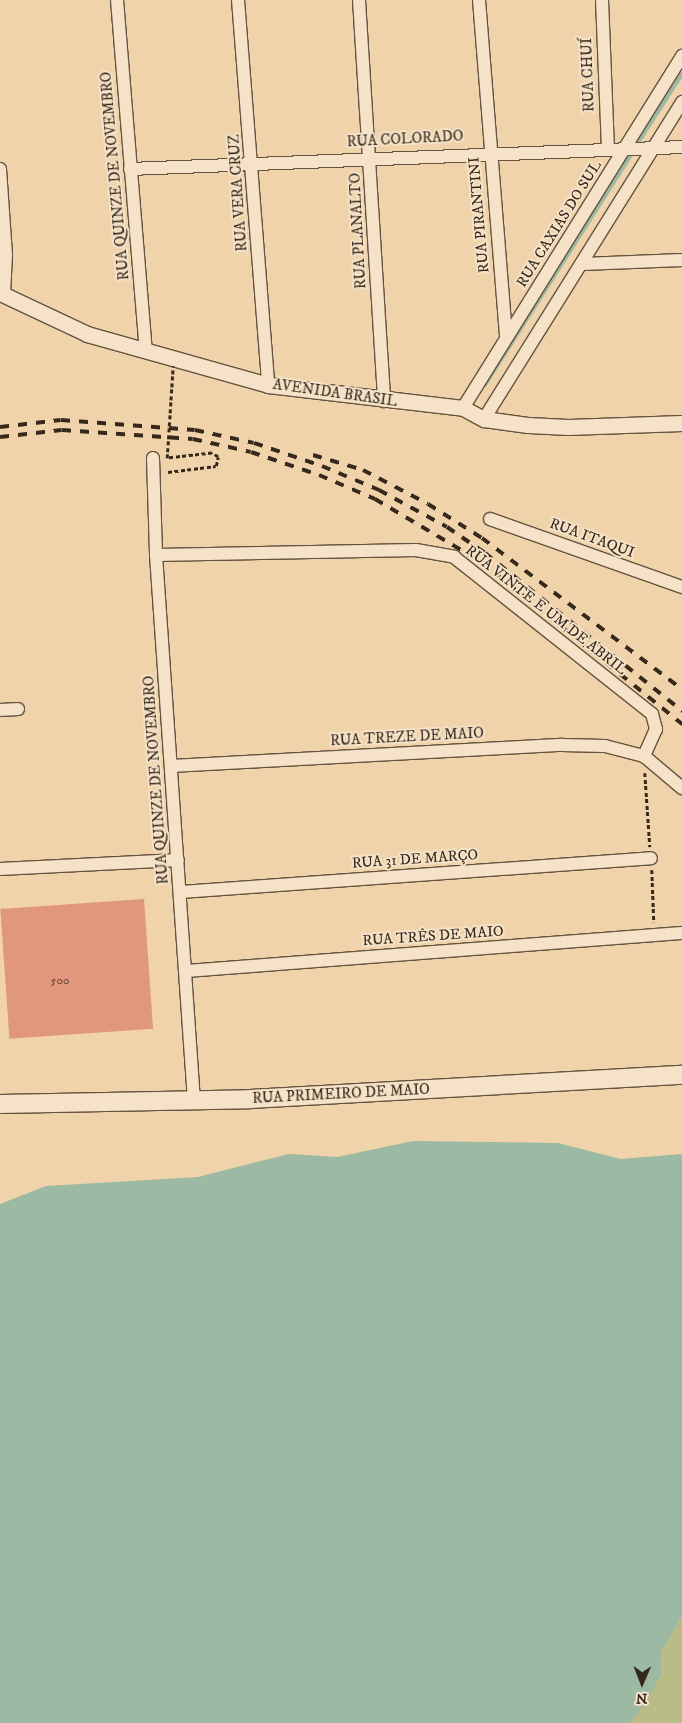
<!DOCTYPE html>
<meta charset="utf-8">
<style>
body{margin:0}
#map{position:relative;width:682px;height:1723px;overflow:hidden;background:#f0d3aa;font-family:"IM FELL DW Pica",serif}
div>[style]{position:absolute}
.green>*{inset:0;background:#babc88}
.water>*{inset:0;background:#9bb9a3}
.stream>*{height:4px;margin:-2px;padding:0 2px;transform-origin:2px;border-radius:2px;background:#9bb9a3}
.building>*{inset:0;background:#e1977c;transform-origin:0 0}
.path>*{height:2.5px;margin-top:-1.25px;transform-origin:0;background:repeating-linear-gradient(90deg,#36291b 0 4px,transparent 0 6.5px)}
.roads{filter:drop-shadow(1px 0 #64543f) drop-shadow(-1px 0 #64543f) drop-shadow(0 1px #64543f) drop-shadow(0 -1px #64543f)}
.minor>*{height:12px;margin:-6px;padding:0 6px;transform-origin:6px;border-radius:6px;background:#f5e2c8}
.tertiary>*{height:15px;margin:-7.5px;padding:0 7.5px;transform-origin:7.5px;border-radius:7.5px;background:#f5e2c8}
.secondary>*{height:18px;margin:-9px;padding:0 9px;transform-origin:9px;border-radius:9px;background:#f5e2c8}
.rail>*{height:4px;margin-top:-2px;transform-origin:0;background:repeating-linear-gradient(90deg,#36291b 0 9px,transparent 0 18px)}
.path-bridge>*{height:2.5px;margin-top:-1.25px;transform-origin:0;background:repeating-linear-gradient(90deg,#36291b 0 4px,transparent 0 6.5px)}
span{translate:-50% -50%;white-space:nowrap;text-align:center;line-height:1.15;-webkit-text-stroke:4px #f5e2c8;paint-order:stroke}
.number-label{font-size:12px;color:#614433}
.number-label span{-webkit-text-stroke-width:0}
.street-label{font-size:15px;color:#36291b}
.north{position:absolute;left:617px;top:1658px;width:50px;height:50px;-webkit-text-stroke:4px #f5e2c8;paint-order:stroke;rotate:181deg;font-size:14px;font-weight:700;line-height:20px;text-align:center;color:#36291b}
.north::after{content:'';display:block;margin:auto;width:18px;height:22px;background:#36291b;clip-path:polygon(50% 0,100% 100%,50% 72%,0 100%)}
</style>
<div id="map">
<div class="green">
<i style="clip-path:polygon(682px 1617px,682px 1723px,630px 1723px,661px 1675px,661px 1652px)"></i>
</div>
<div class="water">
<i style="clip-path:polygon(413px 1141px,558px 1143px,621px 1159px,682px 1154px,682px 1617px,661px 1652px,661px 1675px,643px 1706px,630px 1723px,0 1723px,0 1204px,46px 1186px,198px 1177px,289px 1154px,337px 1157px)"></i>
</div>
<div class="stream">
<i style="left:636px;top:146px;width:85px;rotate:-57.4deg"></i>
<i style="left:485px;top:385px;width:276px;rotate:-57.6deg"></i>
</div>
<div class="building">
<i style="left:144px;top:899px;width:130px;height:144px;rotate:86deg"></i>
</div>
<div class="path">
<i style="left:645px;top:773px;width:74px;rotate:86.1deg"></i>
<i style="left:652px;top:870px;width:52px;rotate:87.8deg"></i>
</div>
<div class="roads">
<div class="minor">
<i style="left:117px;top:0;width:351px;rotate:85.3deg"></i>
<i style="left:238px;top:0;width:386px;rotate:85.5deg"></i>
<i style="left:359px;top:0;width:402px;rotate:86.4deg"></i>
<i style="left:479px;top:0;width:338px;rotate:85.4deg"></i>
<i style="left:602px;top:0;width:148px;rotate:87.7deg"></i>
<i style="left:0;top:169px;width:86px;rotate:86deg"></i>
<i style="left:6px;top:255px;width:40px;rotate:92.9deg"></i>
<i style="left:130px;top:169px;width:552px;rotate:-2.28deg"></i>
<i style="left:583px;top:264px;width:99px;rotate:-2.3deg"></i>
<i style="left:463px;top:408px;width:415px;rotate:-58.1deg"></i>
<i style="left:484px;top:419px;width:374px;rotate:-58deg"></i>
<i style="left:153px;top:458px;width:97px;rotate:88.2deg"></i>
<i style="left:156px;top:555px;width:547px;rotate:86.02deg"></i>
<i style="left:490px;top:519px;width:204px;rotate:19.5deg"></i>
<i style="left:156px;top:555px;width:260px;rotate:-1.1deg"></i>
<i style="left:416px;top:550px;width:39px;rotate:10deg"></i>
<i style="left:454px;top:557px;width:253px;rotate:38.4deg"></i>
<i style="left:652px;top:714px;width:16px;rotate:75deg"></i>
<i style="left:656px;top:729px;width:30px;rotate:114deg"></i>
<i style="left:0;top:710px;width:18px;rotate:-3deg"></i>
<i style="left:171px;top:766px;width:392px;rotate:-3.1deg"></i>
<i style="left:562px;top:745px;width:43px;rotate:1.3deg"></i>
<i style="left:605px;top:746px;width:40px;rotate:14.4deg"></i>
<i style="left:644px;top:756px;width:50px;rotate:40.1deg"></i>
<i style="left:0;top:869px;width:178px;rotate:-2.9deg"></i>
<i style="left:181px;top:892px;width:471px;rotate:-4.1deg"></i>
<i style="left:186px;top:971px;width:497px;rotate:-4.4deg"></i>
</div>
<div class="tertiary">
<i style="left:0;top:293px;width:96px;rotate:25.2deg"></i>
<i style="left:87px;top:334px;width:188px;rotate:15.7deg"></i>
<i style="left:268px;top:385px;width:196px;rotate:6.7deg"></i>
<i style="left:463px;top:408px;width:24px;rotate:28deg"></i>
<i style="left:484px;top:419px;width:44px;rotate:7.8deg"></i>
<i style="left:528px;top:425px;width:40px;rotate:2.9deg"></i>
<i style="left:568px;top:427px;width:114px;rotate:-2deg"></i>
</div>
<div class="secondary">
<i style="left:0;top:1104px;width:250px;rotate:-1.1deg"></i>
<i style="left:250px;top:1099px;width:433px;rotate:-3.2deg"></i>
</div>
</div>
<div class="rail">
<i style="left:0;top:427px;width:61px;rotate:-6.5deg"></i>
<i style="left:61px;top:420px;width:134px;rotate:4.3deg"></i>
<i style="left:195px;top:430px;width:60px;rotate:12.4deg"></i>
<i style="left:254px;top:443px;width:72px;rotate:18.7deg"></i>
<i style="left:322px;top:466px;width:62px;rotate:22.8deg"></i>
<i style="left:379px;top:490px;width:77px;rotate:28.6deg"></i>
<i style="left:447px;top:527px;width:46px;rotate:34.4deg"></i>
<i style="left:485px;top:553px;width:253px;rotate:38.7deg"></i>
<i style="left:0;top:437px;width:62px;rotate:-6.4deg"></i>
<i style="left:62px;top:430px;width:131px;rotate:3.9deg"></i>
<i style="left:193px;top:439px;width:59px;rotate:12.6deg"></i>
<i style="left:251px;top:452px;width:72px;rotate:18.7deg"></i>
<i style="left:319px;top:475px;width:61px;rotate:23.2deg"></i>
<i style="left:375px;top:499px;width:122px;rotate:30.6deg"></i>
<i style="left:480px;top:561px;width:260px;rotate:38.9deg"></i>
<i style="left:313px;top:455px;width:52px;rotate:16.7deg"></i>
<i style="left:363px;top:470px;width:73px;rotate:27.6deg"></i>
<i style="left:428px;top:504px;width:64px;rotate:32.2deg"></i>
<i style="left:482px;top:538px;width:251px;rotate:37.1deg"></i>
</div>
<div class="path-bridge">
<i style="left:168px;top:472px;width:48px;rotate:-7.1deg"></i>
<i style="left:216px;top:466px;width:9px;rotate:-77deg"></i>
<i style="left:218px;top:457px;width:7px;rotate:-146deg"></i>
<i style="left:212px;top:453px;width:45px;rotate:173.7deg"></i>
<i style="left:167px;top:458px;width:92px;rotate:-86.3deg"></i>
</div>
<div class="number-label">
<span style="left:60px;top:981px">500</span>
</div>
<div class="street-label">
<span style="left:588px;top:75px;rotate:-92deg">RUA CHUÍ</span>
<span style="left:405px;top:139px;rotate:-3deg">RUA COLORADO</span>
<span style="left:115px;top:176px;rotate:-95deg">RUA QUINZE DE NOVEMBRO</span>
<span style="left:238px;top:193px;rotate:-94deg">RUA VERA CRUZ</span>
<span style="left:479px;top:215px;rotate:-95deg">RUA PIRANTINI</span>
<span style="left:559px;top:224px;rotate:-58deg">RUA CAXIAS DO SUL</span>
<span style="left:358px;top:231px;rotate:-93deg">RUA PLANALTO</span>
<span style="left:335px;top:393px;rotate:8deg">AVENIDA BRASIL</span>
<span style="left:592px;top:538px;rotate:20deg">RUA ITAQUI</span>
<span style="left:546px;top:610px;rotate:38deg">RUA VINTE E UM DE ABRIL</span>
<span style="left:407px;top:737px;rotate:-3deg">RUA TREZE DE MAIO</span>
<span style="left:156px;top:780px;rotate:-94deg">RUA QUINZE DE NOVEMBRO</span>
<span style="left:415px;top:859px;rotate:-4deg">RUA 31 DE MARÇO</span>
<span style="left:433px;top:936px;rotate:-4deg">RUA TRÊS DE MAIO</span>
<span style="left:341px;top:1094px;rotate:-3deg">RUA PRIMEIRO DE MAIO</span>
</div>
<div class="north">N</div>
</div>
